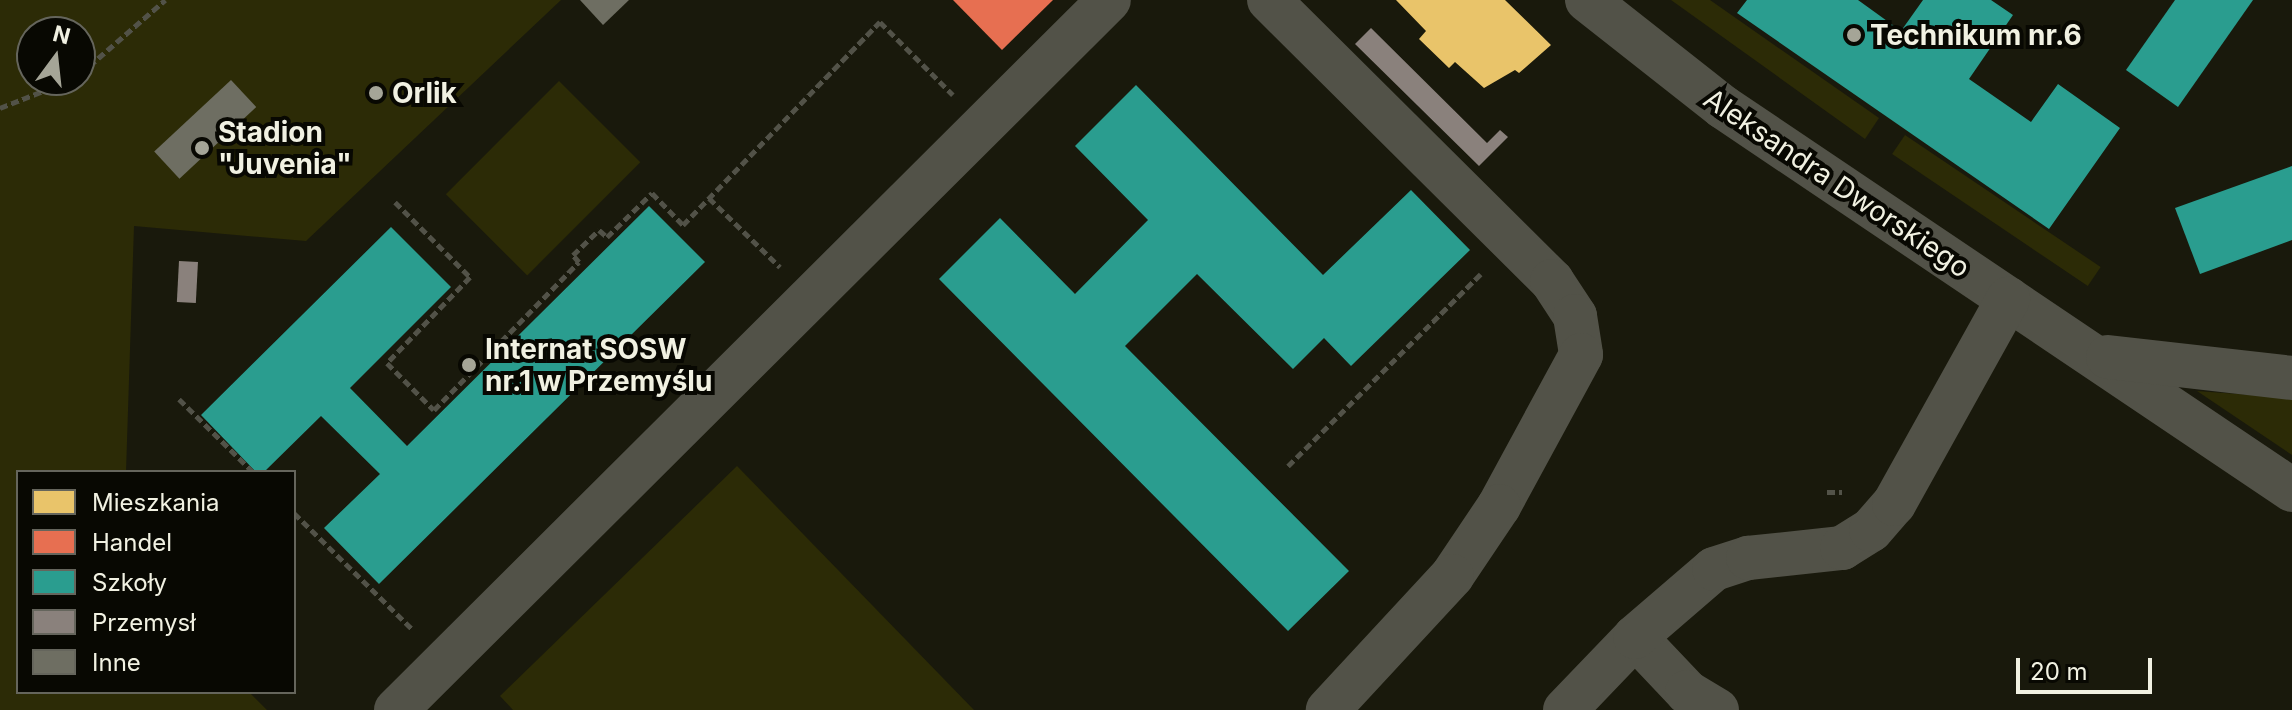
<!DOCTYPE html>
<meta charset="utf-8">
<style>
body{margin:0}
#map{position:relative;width:2292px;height:710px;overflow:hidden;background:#19190c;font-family:Inter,sans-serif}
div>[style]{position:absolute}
.green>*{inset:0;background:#2c2b06;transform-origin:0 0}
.homes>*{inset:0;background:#e9c46a}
.shops>*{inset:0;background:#e76f51}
.schools>*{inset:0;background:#2a9d8f}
.industry>*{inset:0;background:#8a817c;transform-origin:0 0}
.building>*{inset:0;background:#6e6e62;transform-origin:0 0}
.path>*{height:5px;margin-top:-2.5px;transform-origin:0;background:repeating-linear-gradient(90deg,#525248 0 8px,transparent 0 12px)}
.minor>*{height:44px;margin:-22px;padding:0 22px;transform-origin:22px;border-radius:22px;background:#525248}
.dots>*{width:22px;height:22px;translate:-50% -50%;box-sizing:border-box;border:4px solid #080802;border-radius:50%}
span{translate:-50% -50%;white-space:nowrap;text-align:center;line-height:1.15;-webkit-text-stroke:8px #080802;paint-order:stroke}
.poi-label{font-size:28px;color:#f1f1e2;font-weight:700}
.left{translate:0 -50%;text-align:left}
.street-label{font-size:28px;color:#f1f1e2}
.legend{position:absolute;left:16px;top:470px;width:280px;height:224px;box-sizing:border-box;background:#080802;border:2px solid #65655c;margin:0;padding:10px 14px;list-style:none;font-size:24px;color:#f1f1e2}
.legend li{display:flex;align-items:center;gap:16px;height:40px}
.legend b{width:40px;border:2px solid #65655c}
.north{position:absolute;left:16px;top:16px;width:80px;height:80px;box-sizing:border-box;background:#080802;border:2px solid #65655c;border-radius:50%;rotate:15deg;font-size:22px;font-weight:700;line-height:32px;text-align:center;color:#f1f1e2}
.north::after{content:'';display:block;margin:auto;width:28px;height:36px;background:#a5a597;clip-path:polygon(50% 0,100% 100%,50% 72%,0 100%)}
.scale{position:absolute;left:2016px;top:658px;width:136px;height:36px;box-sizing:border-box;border:4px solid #f1f1e2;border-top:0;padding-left:10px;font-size:24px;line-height:28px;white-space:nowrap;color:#f1f1e2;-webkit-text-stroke:6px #080802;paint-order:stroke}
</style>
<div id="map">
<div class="green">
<i style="clip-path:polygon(evenodd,0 0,561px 0,306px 241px,134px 226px,126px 472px,18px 472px,18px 692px,249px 692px,267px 710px,0 710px,0 0,32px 32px,80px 32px,80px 80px,32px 80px,32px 32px)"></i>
<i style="clip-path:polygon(1671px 0,1710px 0,1879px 118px,1865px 139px)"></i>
<i style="left:559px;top:81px;width:115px;height:160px;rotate:45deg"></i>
<i style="left:1905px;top:135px;width:236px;height:23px;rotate:34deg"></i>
<i style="clip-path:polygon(2197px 391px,2292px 398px,2292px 455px)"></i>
<i style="clip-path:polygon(737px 466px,974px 710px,513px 710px,500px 696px)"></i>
</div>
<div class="homes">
<i style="clip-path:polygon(1396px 0,1505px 0,1551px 45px,1519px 73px,1515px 70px,1484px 88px,1455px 62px,1449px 68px,1419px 39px,1426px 31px)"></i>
</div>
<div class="shops">
<i style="clip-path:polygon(953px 0,1053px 0,1002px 50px)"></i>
</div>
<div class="schools">
<i style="clip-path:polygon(1747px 0,1858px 0,1901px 31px,1923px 0,1991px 0,2013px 15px,1969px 79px,2031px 122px,2058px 84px,2120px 128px,2049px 229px,1737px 13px)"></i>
<i style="clip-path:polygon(2175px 0,2253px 0,2178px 107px,2126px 70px)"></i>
<i style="clip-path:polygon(1136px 85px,1323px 275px,1411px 190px,1470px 250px,1351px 366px,1324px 338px,1293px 369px,1197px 274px,1125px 346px,1349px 571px,1288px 631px,939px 279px,1000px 218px,1075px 294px,1148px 220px,1075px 146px)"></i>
<i style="clip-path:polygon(2292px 166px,2292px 240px,2200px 274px,2175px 208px)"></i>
<i style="clip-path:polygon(649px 206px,705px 262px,379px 584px,324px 528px,380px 474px,321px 416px,264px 472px,256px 472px,201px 415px,391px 227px,451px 287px,350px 388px,407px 446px)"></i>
</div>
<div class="industry">
<i style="clip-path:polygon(1371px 28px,1487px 143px,1500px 130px,1508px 137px,1479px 166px,1355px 44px)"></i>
<i style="left:179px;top:261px;width:19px;height:41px;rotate:3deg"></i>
</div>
<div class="building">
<i style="clip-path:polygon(580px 0,629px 0,603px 25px)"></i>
<i style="left:231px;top:80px;width:37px;height:105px;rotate:47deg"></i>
</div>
<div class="path">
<i style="left:80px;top:74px;width:113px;rotate:-41deg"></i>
<i style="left:0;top:108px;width:76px;rotate:-21.5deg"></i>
<i style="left:709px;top:198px;width:99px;rotate:44.2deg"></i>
<i style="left:395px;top:202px;width:106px;rotate:45deg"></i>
<i style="left:470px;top:277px;width:120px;rotate:134deg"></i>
<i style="left:387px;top:363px;width:66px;rotate:45deg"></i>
<i style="left:434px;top:410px;width:207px;rotate:-45.6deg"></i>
<i style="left:579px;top:262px;width:9px;rotate:-131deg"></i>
<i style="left:573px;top:255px;width:36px;rotate:-44deg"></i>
<i style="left:599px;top:230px;width:11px;rotate:41deg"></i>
<i style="left:607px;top:237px;width:63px;rotate:-44.4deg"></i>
<i style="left:652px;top:193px;width:45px;rotate:45.9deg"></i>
<i style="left:683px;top:225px;width:283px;rotate:-45.9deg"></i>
<i style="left:880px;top:22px;width:103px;rotate:45deg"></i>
<i style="left:179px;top:399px;width:104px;rotate:44.6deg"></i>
<i style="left:1288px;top:466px;width:272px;rotate:-44.9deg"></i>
<i style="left:1827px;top:492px;width:15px"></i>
<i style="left:294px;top:513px;width:167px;rotate:44.5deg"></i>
</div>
<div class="minor">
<i style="left:1269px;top:0;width:399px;rotate:44.8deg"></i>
<i style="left:1552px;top:281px;width:42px;rotate:56.7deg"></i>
<i style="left:1575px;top:316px;width:39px;rotate:81deg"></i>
<i style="left:1581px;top:355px;width:172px;rotate:118.5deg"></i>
<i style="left:1499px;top:506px;width:84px;rotate:123.9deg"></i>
<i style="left:1452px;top:576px;width:183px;rotate:132.8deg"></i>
<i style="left:1587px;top:0;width:173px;rotate:38.2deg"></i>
<i style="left:1723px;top:107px;width:686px;rotate:33.94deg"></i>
<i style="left:2108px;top:357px;width:185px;rotate:6.5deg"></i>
<i style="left:1635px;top:637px;width:76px;rotate:46.6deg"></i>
<i style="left:1687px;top:692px;width:35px;rotate:31deg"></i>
<i style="left:396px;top:710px;width:1006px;rotate:-44.88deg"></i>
<i style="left:1565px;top:710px;width:101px;rotate:-46.2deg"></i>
<i style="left:1635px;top:637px;width:104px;rotate:-40.7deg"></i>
<i style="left:1714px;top:569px;width:36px;rotate:-18deg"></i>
<i style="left:1748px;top:558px;width:95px;rotate:-6.1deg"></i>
<i style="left:1842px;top:548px;width:34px;rotate:-32deg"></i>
<i style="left:1871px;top:530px;width:35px;rotate:-49deg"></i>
<i style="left:1894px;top:504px;width:235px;rotate:-60.9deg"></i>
</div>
<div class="dots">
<i style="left:1854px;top:35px;background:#a5a597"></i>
<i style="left:376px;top:93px;background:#a5a597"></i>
<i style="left:202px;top:148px;background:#a5a597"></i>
<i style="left:469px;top:365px;background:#a5a597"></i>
</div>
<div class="poi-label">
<span class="left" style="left:1870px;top:35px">Technikum nr.6</span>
<span class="left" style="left:392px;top:93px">Orlik</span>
<span class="left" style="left:218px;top:148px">Stadion<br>"Juvenia"</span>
<span class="left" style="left:485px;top:365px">Internat SOSW<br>nr.1 w Przemyślu</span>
</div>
<div class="street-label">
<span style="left:1837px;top:183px;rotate:34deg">Aleksandra Dworskiego</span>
</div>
<ul class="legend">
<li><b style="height:22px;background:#e9c46a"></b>Mieszkania</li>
<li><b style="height:22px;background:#e76f51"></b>Handel</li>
<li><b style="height:22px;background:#2a9d8f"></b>Szkoły</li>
<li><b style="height:22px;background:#8a817c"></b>Przemysł</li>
<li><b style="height:22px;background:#6e6e62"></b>Inne</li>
</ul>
<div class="north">N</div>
<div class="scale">20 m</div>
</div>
